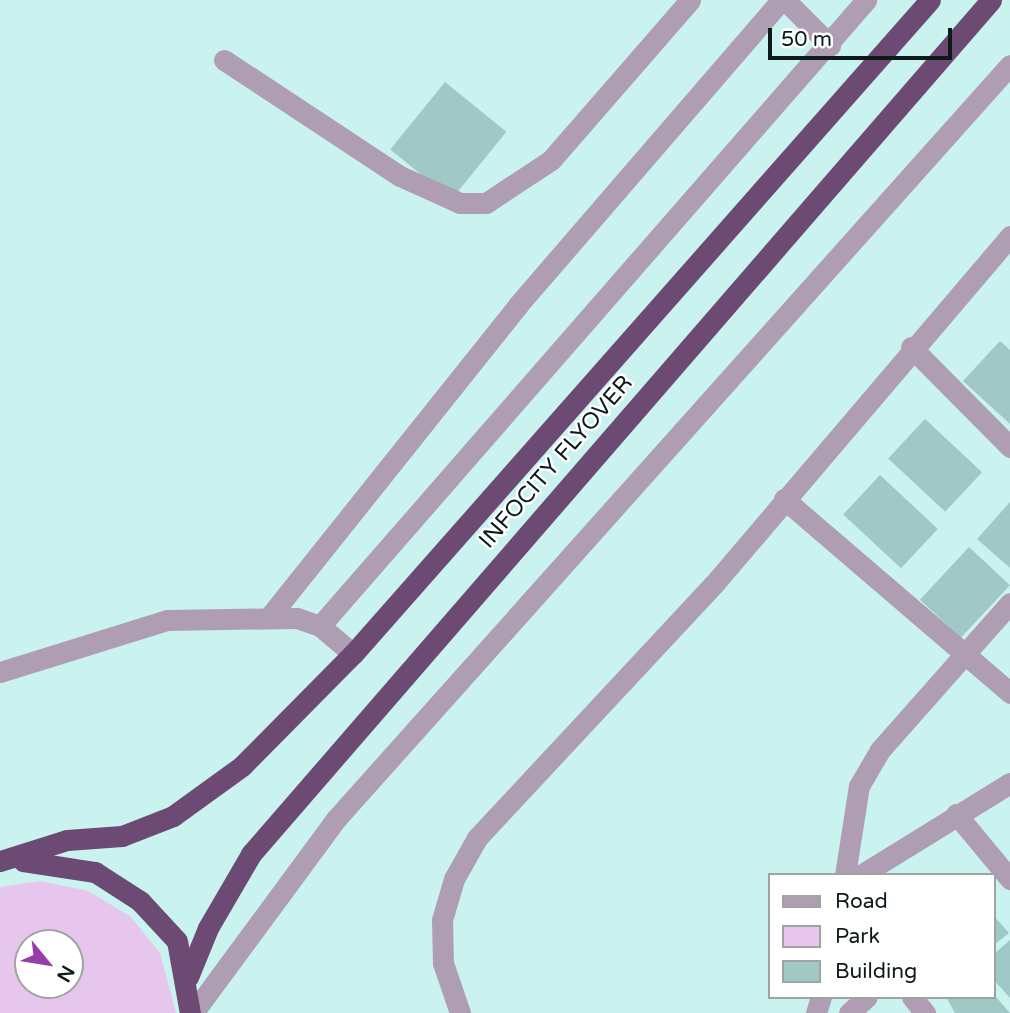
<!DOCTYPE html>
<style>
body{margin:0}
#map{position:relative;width:1010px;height:1013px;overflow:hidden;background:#caf3ef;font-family:"Varela Round",sans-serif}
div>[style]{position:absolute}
.green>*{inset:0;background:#e6c6ed}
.building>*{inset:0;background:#a0c8c5;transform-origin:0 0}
.minor>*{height:21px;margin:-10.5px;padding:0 10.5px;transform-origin:10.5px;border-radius:10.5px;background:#af9eb3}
.highway>*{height:21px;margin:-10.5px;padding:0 10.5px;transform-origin:10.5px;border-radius:10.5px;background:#6c4a74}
span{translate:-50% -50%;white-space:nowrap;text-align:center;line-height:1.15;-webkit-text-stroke:5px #fff;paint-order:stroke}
.street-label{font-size:23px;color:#0c1b1a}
.legend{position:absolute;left:768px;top:873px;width:228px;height:126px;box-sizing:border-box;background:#fff;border:2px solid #9ea4a3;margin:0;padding:9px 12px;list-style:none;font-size:21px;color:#0c1b1a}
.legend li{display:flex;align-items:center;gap:14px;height:35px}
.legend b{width:35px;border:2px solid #9ea4a3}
.north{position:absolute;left:14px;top:929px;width:70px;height:70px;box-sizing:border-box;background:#fff;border:2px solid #9ea4a3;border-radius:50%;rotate:120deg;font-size:19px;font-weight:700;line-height:28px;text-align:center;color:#0c1b1a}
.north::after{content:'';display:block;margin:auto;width:24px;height:32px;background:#953da9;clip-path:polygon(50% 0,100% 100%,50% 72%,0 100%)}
.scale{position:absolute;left:768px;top:28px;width:184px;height:32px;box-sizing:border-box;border:4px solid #0c1b1a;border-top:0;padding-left:9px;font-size:21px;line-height:24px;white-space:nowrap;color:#0c1b1a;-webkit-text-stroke:5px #fff;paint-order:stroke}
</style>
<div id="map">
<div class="green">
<i style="clip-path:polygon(evenodd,41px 881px,88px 891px,130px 916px,160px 953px,176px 1013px,0 1013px,0 887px,41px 881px,28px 943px,70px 943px,70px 985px,28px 985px,28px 943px)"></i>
</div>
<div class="building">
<i style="left:445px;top:82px;width:79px;height:87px;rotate:39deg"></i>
<i style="clip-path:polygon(1000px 341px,1010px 350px,1010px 424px,963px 381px)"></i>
<i style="left:925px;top:419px;width:78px;height:54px;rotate:43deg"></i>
<i style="left:880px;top:475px;width:79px;height:54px;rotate:43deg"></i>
<i style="clip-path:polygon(1010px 502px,1010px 568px,977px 539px)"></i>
<i style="left:969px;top:547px;width:56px;height:72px;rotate:43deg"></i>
<i style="clip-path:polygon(994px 916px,1009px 933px,994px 945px)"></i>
<i style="clip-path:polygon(1010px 940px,1010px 998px,994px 980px,994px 954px)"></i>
<i style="clip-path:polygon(946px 997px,996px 997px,1010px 1013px,955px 1013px)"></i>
</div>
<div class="minor">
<i style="left:785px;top:0;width:64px;rotate:45deg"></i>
<i style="left:224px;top:60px;width:211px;rotate:33.4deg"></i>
<i style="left:400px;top:176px;width:66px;rotate:24.2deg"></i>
<i style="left:460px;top:203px;width:26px"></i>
<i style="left:486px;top:203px;width:78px;rotate:-33.5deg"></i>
<i style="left:551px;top:160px;width:212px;rotate:-49deg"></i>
<i style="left:911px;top:347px;width:141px;rotate:45.3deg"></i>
<i style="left:784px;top:499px;width:298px;rotate:40.6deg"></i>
<i style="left:270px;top:616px;width:398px;rotate:-51.4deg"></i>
<i style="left:518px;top:305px;width:403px;rotate:-49.2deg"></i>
<i style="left:320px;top:626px;width:831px;rotate:-48.9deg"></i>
<i style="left:0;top:672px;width:175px;rotate:-17.3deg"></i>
<i style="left:167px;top:620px;width:130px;rotate:-0.9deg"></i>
<i style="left:297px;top:618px;width:24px;rotate:19deg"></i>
<i style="left:320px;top:626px;width:43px;rotate:40.3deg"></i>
<i style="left:956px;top:814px;width:85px;rotate:50.3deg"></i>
<i style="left:845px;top:875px;width:90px;rotate:-81.1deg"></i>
<i style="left:859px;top:786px;width:42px;rotate:-59.7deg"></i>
<i style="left:880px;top:750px;width:196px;rotate:-48.5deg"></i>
<i style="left:861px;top:875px;width:175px;rotate:-31.7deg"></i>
<i style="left:912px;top:997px;width:21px;rotate:51deg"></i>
<i style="left:193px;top:1013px;width:241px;rotate:-53.6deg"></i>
<i style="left:336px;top:819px;width:1011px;rotate:-48.21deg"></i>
<i style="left:460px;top:1013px;width:53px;rotate:-108.8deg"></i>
<i style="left:443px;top:963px;width:43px;rotate:-91.3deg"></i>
<i style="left:442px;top:920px;width:43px;rotate:-73.7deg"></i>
<i style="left:454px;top:879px;width:47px;rotate:-60.7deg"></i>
<i style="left:477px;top:838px;width:347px;rotate:-47deg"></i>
<i style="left:714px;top:584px;width:457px;rotate:-49.6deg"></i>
<i style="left:816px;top:1013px;width:17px;rotate:-73deg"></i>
<i style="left:849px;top:1013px;width:24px;rotate:-42deg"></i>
</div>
<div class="highway">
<i style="left:0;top:861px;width:70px;rotate:-17.4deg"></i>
<i style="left:67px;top:840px;width:55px;rotate:-4.2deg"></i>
<i style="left:122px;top:836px;width:55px;rotate:-21.4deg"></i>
<i style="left:173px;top:816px;width:85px;rotate:-35.9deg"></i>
<i style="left:242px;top:766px;width:158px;rotate:-45.3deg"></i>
<i style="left:353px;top:654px;width:872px;rotate:-48.58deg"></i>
<i style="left:23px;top:861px;width:73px;rotate:8.7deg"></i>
<i style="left:95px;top:872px;width:54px;rotate:32.8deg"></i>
<i style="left:140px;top:901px;width:54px;rotate:47.2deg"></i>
<i style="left:177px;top:941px;width:73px;rotate:79.8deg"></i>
<i style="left:188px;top:977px;width:53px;rotate:-67.8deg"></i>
<i style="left:208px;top:928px;width:86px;rotate:-59.8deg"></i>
<i style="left:251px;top:854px;width:1130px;rotate:-49.09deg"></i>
</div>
<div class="street-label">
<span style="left:556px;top:462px;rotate:-49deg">INFOCITY FLYOVER</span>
</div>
<ul class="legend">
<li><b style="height:9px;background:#af9eb3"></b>Road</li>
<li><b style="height:19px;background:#e6c6ed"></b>Park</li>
<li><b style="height:19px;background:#a0c8c5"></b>Building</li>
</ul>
<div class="north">N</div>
<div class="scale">50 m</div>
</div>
